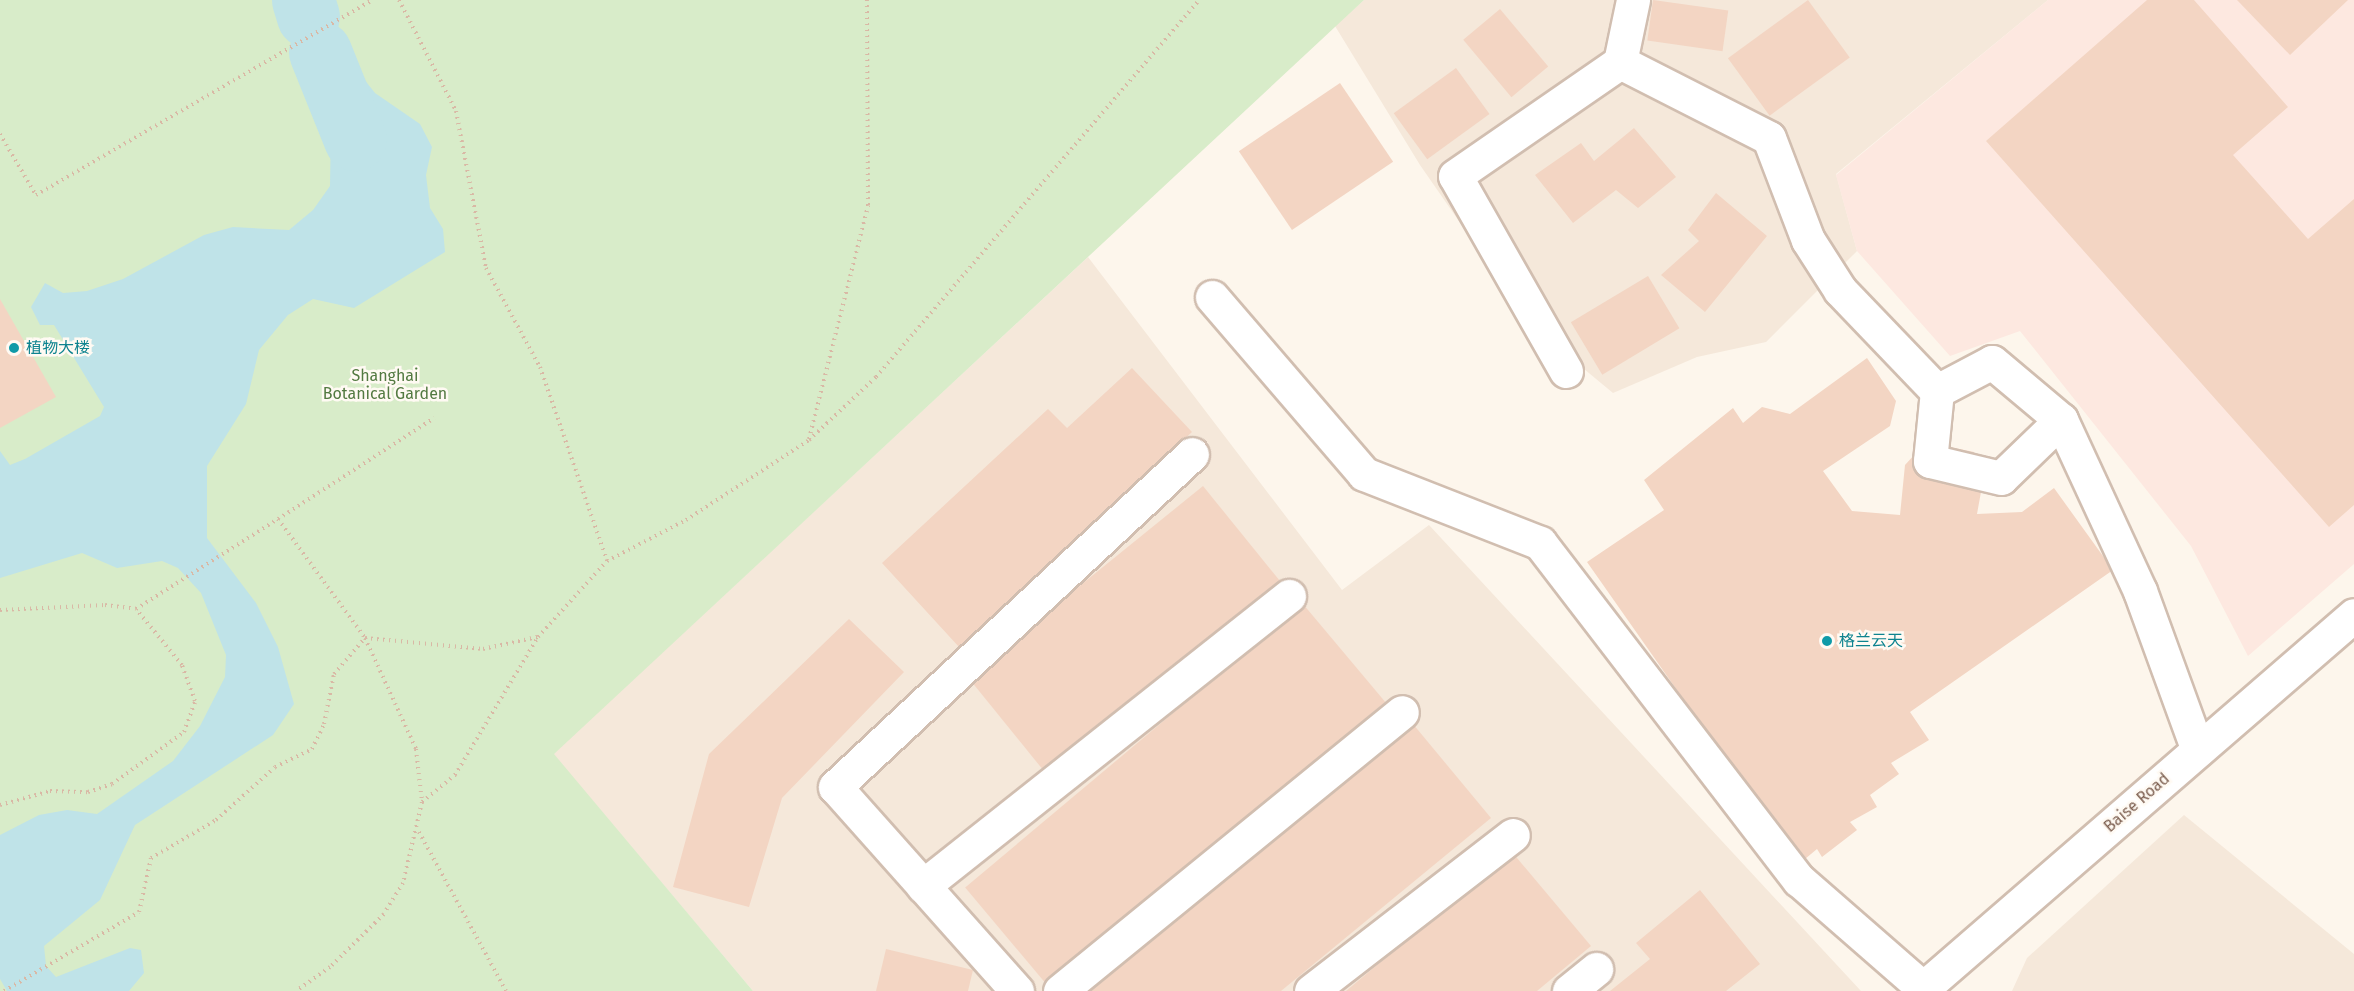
<!DOCTYPE html>
<meta charset="utf-8">
<style>
body{margin:0}
#map{position:relative;width:2354px;height:991px;overflow:hidden;background:#fdf6ec;font-family:"Fira Sans","Noto Sans SC",sans-serif}
div>[style]{position:absolute}
.residential>*{inset:0;background:#f5e8da}
.commercial>*{inset:0;background:#fde8e0}
.green>*{inset:0;background:#d8ecc9}
.water>*{inset:0;background:#bfe3e8}
.river>*{height:63px;margin:-31.5px;padding:0 31.5px;transform-origin:31.5px;border-radius:31.5px;background:#bfe3e8}
.building>*{inset:0;background:#f3d5c3;transform-origin:0 0}
.path>*{height:4px;margin-top:-2px;transform-origin:0;background:repeating-linear-gradient(90deg,#d9b8a5 0 1.5px,transparent 0 6px)}
.roads{filter:drop-shadow(2px 0 #d1beb0) drop-shadow(-2px 0 #d1beb0) drop-shadow(0 2px #d1beb0) drop-shadow(0 -2px #d1beb0)}
.minor>*{height:33px;margin:-16.5px;padding:0 16.5px;transform-origin:16.5px;border-radius:16.5px;background:#fff}
.dots>*{width:16px;height:16px;translate:-50% -50%;box-sizing:border-box;border:3px solid #fffaf3;border-radius:50%}
span{translate:-50% -50%;white-space:nowrap;text-align:center;line-height:1.15;-webkit-text-stroke:5px #fffaf3;paint-order:stroke}
.culture-label{font-size:16px;color:#0d838f}
.left{translate:0 -50%;text-align:left}
.park-label{font-size:16px;color:#537a41}
.street-label{font-size:16px;color:#7a5c4d}
</style>
<div id="map">
<div class="residential">
<i style="clip-path:polygon(1364px 0,2048px 0,1836px 174px,1857px 251px,1766px 342px,1697px 357px,1613px 393px,1531px 325px,1420px 165px,1335px 26px)"></i>
<i style="clip-path:polygon(1088px 257px,1342px 590px,1429px 525px,1861px 991px,753px 991px,553px 754px)"></i>
<i style="clip-path:polygon(2184px 815px,2354px 954px,2354px 991px,2012px 991px,2027px 958px)"></i>
</div>
<div class="commercial">
<i style="clip-path:polygon(2048px 0,2354px 0,2354px 564px,2248px 656px,2191px 546px,2020px 331px,1950px 356px,1857px 251px,1836px 175px)"></i>
</div>
<div class="green">
<i style="clip-path:polygon(0 0,1364px 0,554px 754px,753px 991px,0 991px)"></i>
</div>
<div class="water">
<i style="clip-path:polygon(344px 54px,375px 93px,420px 124px,432px 147px,426px 175px,430px 208px,443px 229px,445px 252px,354px 308px,313px 299px,288px 315px,259px 350px,246px 404px,207px 466px,207px 538px,256px 603px,278px 647px,294px 704px,273px 735px,135px 825px,100px 900px,44px 946px,46px 966px,56px 977px,130px 948px,141px 950px,144px 973px,129px 991px,7px 991px,0 979px,0 835px,39px 815px,67px 810px,97px 814px,173px 761px,200px 726px,225px 677px,226px 655px,201px 593px,178px 568px,162px 561px,117px 568px,82px 553px,0 578px,0 451px,10px 465px,25px 459px,100px 416px,104px 407px,54px 325px,40px 325px,31px 307px,45px 283px,63px 293px,87px 291px,123px 279px,204px 235px,233px 227px,289px 230px,313px 210px,330px 186px,331px 121px,319px 88px,322px 59px)"></i>
</div>
<div class="river">
<i style="left:303px;top:0;width:17px;rotate:73deg"></i>
<i style="left:320px;top:52px;width:94px;rotate:68.1deg"></i>
</div>
<div class="building">
<i style="left:1653px;top:0;width:76px;height:41px;rotate:8deg"></i>
<i style="left:1808px;top:0;width:71px;height:99px;rotate:54deg"></i>
<i style="clip-path:polygon(2147px 0,2194px 0,2288px 107px,2233px 155px,2308px 239px,2354px 199px,2354px 505px,2329px 527px,1986px 141px)"></i>
<i style="clip-path:polygon(2237px 0,2348px 0,2290px 55px)"></i>
<i style="left:1500px;top:9px;width:75px;height:48px;rotate:50deg"></i>
<i style="left:1456px;top:68px;width:57px;height:77px;rotate:54deg"></i>
<i style="left:1340px;top:83px;width:95px;height:122px;rotate:56deg"></i>
<i style="clip-path:polygon(1634px 128px,1676px 177px,1638px 208px,1616px 190px,1573px 223px,1535px 175px,1581px 143px,1594px 161px)"></i>
<i style="clip-path:polygon(1716px 193px,1767px 236px,1705px 312px,1661px 275px,1699px 241px,1688px 230px)"></i>
<i style="left:1648px;top:276px;width:61px;height:90px;rotate:59deg"></i>
<i style="clip-path:polygon(0 299px,56px 397px,0 428px)"></i>
<i style="clip-path:polygon(1867px 358px,1896px 401px,1890px 426px,1823px 471px,1852px 511px,1900px 515px,1905px 465px,1926px 442px,1974px 452px,1985px 470px,1977px 514px,2022px 512px,2054px 488px,2113px 570px,1910px 712px,1929px 740px,1891px 763px,1899px 774px,1870px 795px,1877px 807px,1850px 822px,1857px 830px,1822px 857px,1817px 849px,1799px 864px,1587px 562px,1664px 510px,1644px 480px,1733px 408px,1743px 423px,1762px 407px,1790px 414px)"></i>
<i style="clip-path:polygon(1132px 368px,1192px 432px,959px 647px,882px 563px,1048px 409px,1067px 428px)"></i>
<i style="left:1203px;top:486px;width:124px;height:303px;rotate:51deg"></i>
<i style="left:1303px;top:604px;width:128px;height:441px;rotate:50deg"></i>
<i style="clip-path:polygon(849px 619px,904px 672px,782px 798px,749px 907px,673px 887px,709px 754px)"></i>
<i style="clip-path:polygon(1413px 724px,1491px 818px,1281px 991px,1089px 991px)"></i>
<i style="clip-path:polygon(1512px 852px,1591px 946px,1537px 991px,1346px 991px)"></i>
<i style="clip-path:polygon(1700px 890px,1760px 964px,1726px 991px,1610px 991px,1650px 959px,1636px 943px)"></i>
<i style="clip-path:polygon(886px 949px,973px 970px,968px 991px,876px 991px)"></i>
</div>
<div class="path">
<i style="left:399px;top:0;width:125px;rotate:62.8deg"></i>
<i style="left:456px;top:111px;width:160px;rotate:79.2deg"></i>
<i style="left:486px;top:268px;width:113px;rotate:61.4deg"></i>
<i style="left:540px;top:367px;width:205px;rotate:70.9deg"></i>
<i style="left:0;top:134px;width:71px;rotate:59.5deg"></i>
<i style="left:36px;top:195px;width:389px;rotate:-30.1deg"></i>
<i style="left:809px;top:439px;width:241px;rotate:-75.8deg"></i>
<i style="left:868px;top:205px;width:205px;rotate:-90.3deg"></i>
<i style="left:278px;top:519px;width:186px;rotate:-32.9deg"></i>
<i style="left:0;top:610px;width:105px;rotate:-2.7deg"></i>
<i style="left:105px;top:605px;width:31px;rotate:7deg"></i>
<i style="left:136px;top:609px;width:168px;rotate:-32.4deg"></i>
<i style="left:278px;top:519px;width:147px;rotate:53.8deg"></i>
<i style="left:365px;top:638px;width:122px;rotate:65.3deg"></i>
<i style="left:416px;top:749px;width:53px;rotate:83.5deg"></i>
<i style="left:422px;top:802px;width:83px;rotate:103.2deg"></i>
<i style="left:403px;top:883px;width:36px;rotate:122deg"></i>
<i style="left:384px;top:914px;width:76px;rotate:135.5deg"></i>
<i style="left:330px;top:967px;width:42px;rotate:144.8deg"></i>
<i style="left:422px;top:802px;width:43px;rotate:-39.3deg"></i>
<i style="left:455px;top:775px;width:161px;rotate:-59deg"></i>
<i style="left:538px;top:637px;width:103px;rotate:-47.8deg"></i>
<i style="left:607px;top:561px;width:89px;rotate:-27.4deg"></i>
<i style="left:686px;top:520px;width:147px;rotate:-33deg"></i>
<i style="left:809px;top:440px;width:92px;rotate:-43.2deg"></i>
<i style="left:876px;top:377px;width:496px;rotate:-49.4deg"></i>
<i style="left:0;top:805px;width:52px;rotate:-15.6deg"></i>
<i style="left:50px;top:791px;width:38px;rotate:2deg"></i>
<i style="left:88px;top:792px;width:25px;rotate:-18deg"></i>
<i style="left:112px;top:784px;width:89px;rotate:-35.8deg"></i>
<i style="left:184px;top:732px;width:33px;rotate:-70deg"></i>
<i style="left:195px;top:701px;width:38px;rotate:-110deg"></i>
<i style="left:182px;top:665px;width:72px;rotate:-129.4deg"></i>
<i style="left:419px;top:832px;width:181px;rotate:61.3deg"></i>
<i style="left:4px;top:991px;width:156px;rotate:-30.3deg"></i>
<i style="left:139px;top:912px;width:55px;rotate:-77.5deg"></i>
<i style="left:151px;top:858px;width:75px;rotate:-30.3deg"></i>
<i style="left:216px;top:820px;width:79px;rotate:-41.9deg"></i>
<i style="left:275px;top:767px;width:41px;rotate:-25.9deg"></i>
<i style="left:312px;top:749px;width:28px;rotate:-64deg"></i>
<i style="left:324px;top:724px;width:51px;rotate:-78.7deg"></i>
<i style="left:334px;top:674px;width:48px;rotate:-49.3deg"></i>
<i style="left:365px;top:638px;width:119px;rotate:5.3deg"></i>
<i style="left:483px;top:649px;width:56px;rotate:-12.3deg"></i>
</div>
<div class="roads">
<div class="minor">
<i style="left:1633px;top:0;width:63px;rotate:101.8deg"></i>
<i style="left:1620px;top:62px;width:167px;rotate:27deg"></i>
<i style="left:1769px;top:138px;width:109px;rotate:69.1deg"></i>
<i style="left:1808px;top:240px;width:59px;rotate:57.4deg"></i>
<i style="left:1840px;top:290px;width:140px;rotate:46.2deg"></i>
<i style="left:1212px;top:297px;width:233px;rotate:49.3deg"></i>
<i style="left:1364px;top:474px;width:189px;rotate:21.4deg"></i>
<i style="left:1540px;top:543px;width:425px;rotate:52.5deg"></i>
<i style="left:1799px;top:880px;width:164px;rotate:41.1deg"></i>
<i style="left:1566px;top:371px;width:224px;rotate:-119.6deg"></i>
<i style="left:1455px;top:176px;width:201px;rotate:-34.6deg"></i>
<i style="left:2061px;top:420px;width:83px;rotate:136deg"></i>
<i style="left:2001px;top:478px;width:73px;rotate:-166.5deg"></i>
<i style="left:1930px;top:461px;width:70px;rotate:-84.3deg"></i>
<i style="left:1937px;top:391px;width:62px;rotate:-27.8deg"></i>
<i style="left:1992px;top:362px;width:90px;rotate:40deg"></i>
<i style="left:2061px;top:420px;width:188px;rotate:65.2deg"></i>
<i style="left:2140px;top:591px;width:169px;rotate:70deg"></i>
<i style="left:923px;top:886px;width:467px;rotate:-38.4deg"></i>
<i style="left:1017px;top:991px;width:273px;rotate:-131.7deg"></i>
<i style="left:835px;top:787px;width:488px;rotate:-43deg"></i>
<i style="left:1060px;top:991px;width:441px;rotate:-39.2deg"></i>
<i style="left:1311px;top:991px;width:255px;rotate:-37.7deg"></i>
<i style="left:1569px;top:991px;width:35px;rotate:-39deg"></i>
<i style="left:1920px;top:991px;width:574px;rotate:-40.9deg"></i>
</div>
</div>
<div class="dots">
<i style="left:14px;top:348px;background:#0f9aa8"></i>
<i style="left:1827px;top:641px;background:#0f9aa8"></i>
</div>
<div class="culture-label">
<span class="left" style="left:26px;top:348px">植物大楼</span>
<span class="left" style="left:1839px;top:641px">格兰云天</span>
</div>
<div class="park-label">
<span style="left:385px;top:385px">Shanghai<br>Botanical Garden</span>
</div>
<div class="street-label">
<span style="left:2137px;top:803px;rotate:-41deg">Baise Road</span>
</div>
</div>
